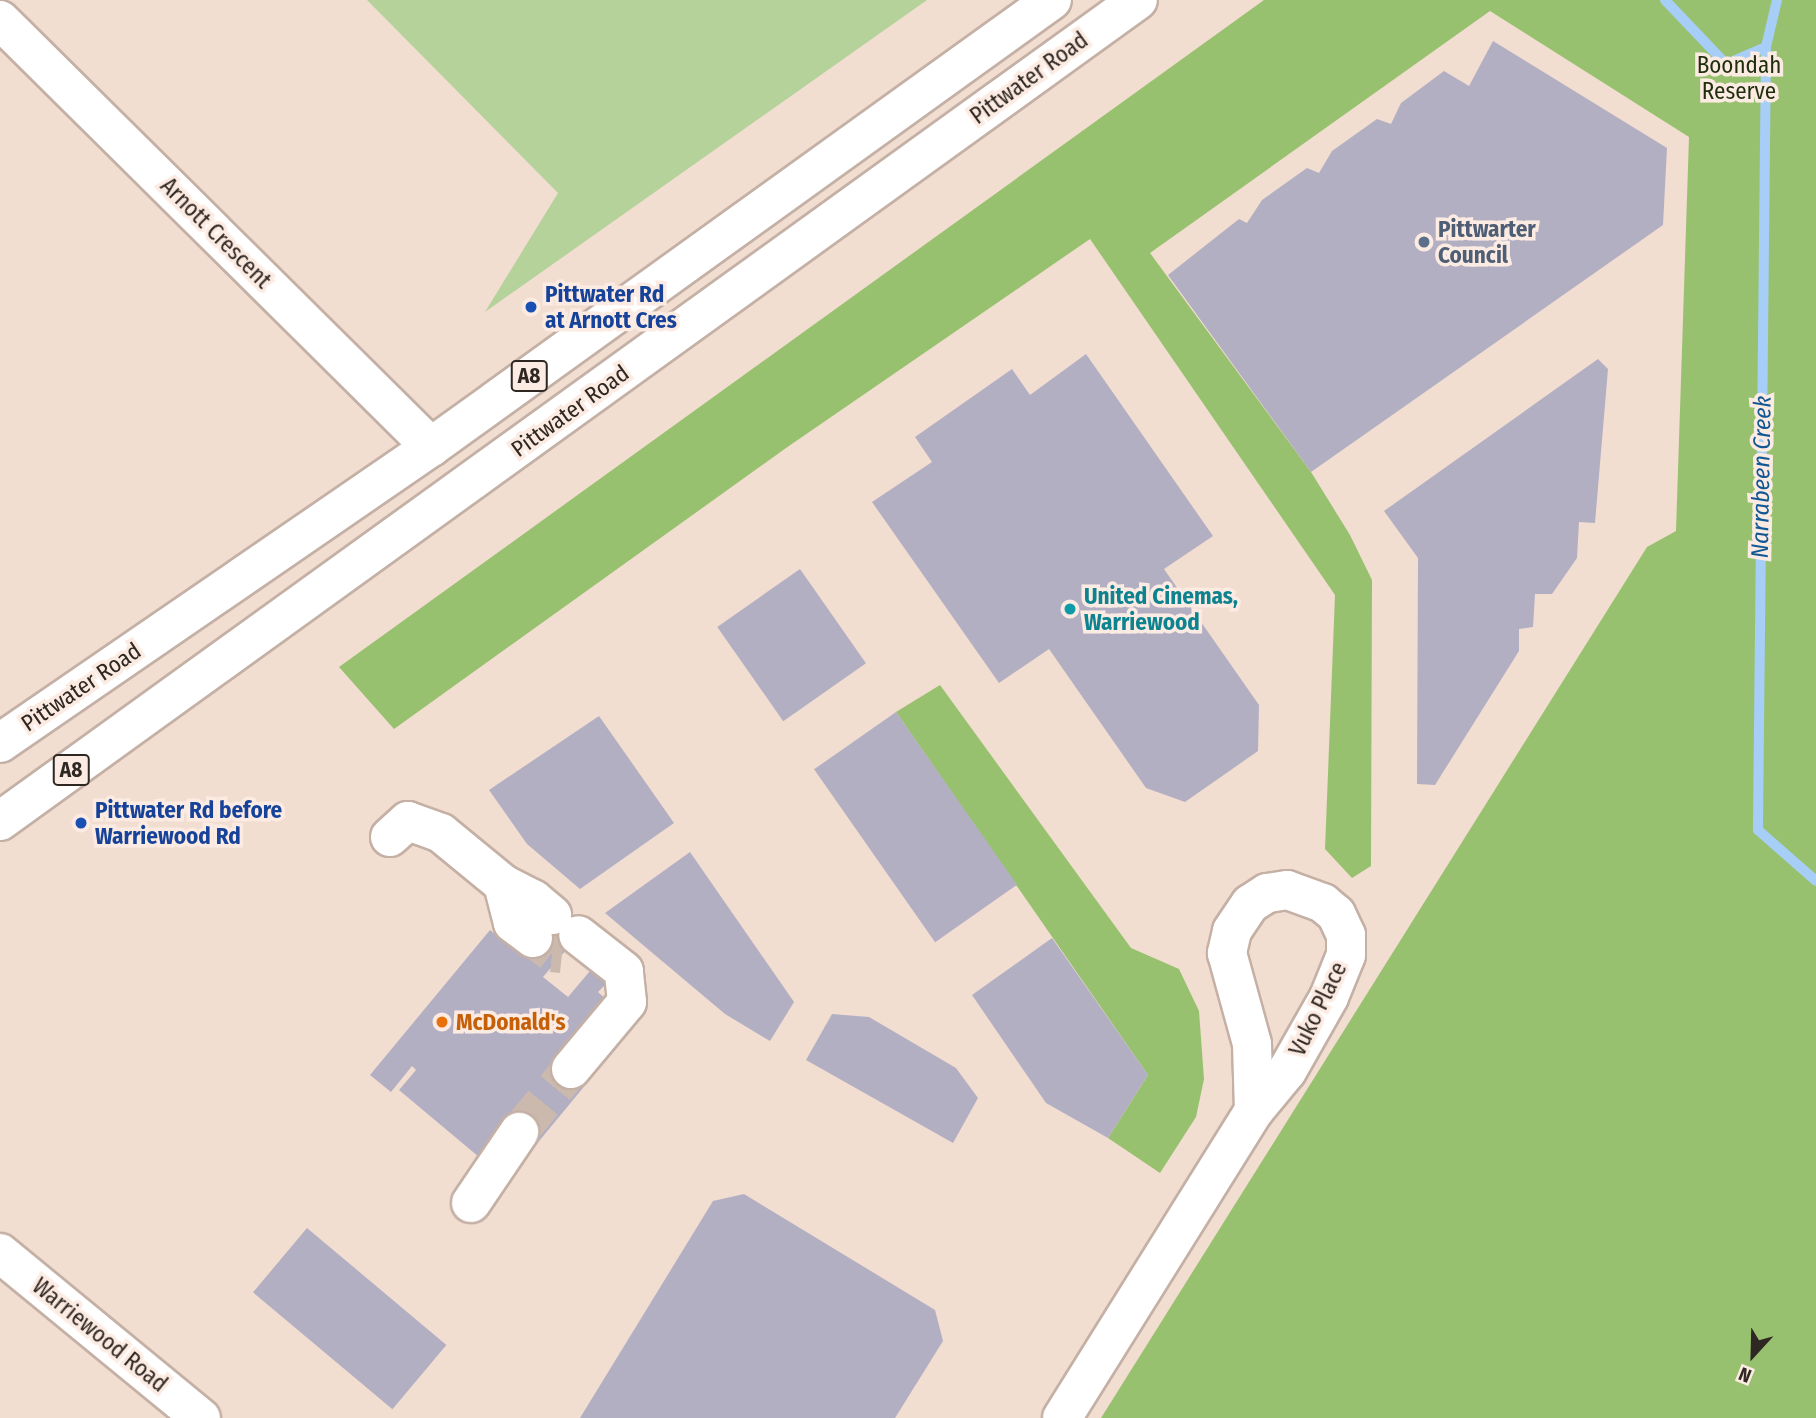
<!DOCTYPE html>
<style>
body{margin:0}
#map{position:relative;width:1816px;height:1418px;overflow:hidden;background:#f2ddd1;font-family:"Fira Sans Condensed",sans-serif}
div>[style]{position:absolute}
.green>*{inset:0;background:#b5d29b}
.forest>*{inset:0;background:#98c16f}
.stream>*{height:10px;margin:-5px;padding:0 5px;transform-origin:5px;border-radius:5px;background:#a7cef7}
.building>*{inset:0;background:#b3afc3;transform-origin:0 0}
.minor-tunnel>*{height:38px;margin-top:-19px;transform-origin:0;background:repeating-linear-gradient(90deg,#cbb9ae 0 38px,transparent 0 57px)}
.roads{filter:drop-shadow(2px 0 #c4b0a5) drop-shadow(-2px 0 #c4b0a5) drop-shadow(0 2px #c4b0a5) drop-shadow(0 -2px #c4b0a5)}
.minor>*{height:38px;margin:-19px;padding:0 19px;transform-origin:19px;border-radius:19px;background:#fff}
.highway>*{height:38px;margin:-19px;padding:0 19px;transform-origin:19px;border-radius:19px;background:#fff}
.dots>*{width:19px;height:19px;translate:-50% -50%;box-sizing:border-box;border:4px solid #fcebe2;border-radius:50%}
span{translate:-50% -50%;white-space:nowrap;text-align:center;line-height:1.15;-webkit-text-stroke:7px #fcebe2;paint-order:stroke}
.shield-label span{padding:2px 5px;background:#fcebe2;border:2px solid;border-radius:5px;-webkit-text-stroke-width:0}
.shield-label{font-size:21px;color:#2f2722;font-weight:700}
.park-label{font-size:23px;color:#1f2f0d}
.street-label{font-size:23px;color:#2f2722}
.service-label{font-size:23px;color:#4e5e75;font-weight:700}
.left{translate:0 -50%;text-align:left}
.transit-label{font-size:23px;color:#164399;font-weight:700}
.culture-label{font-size:23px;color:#0d838f;font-weight:700}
.food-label{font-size:23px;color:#c56008;font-weight:700}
.water-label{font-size:24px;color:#115794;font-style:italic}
.north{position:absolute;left:1718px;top:1320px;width:70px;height:70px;-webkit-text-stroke:5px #fcebe2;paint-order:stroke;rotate:202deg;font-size:19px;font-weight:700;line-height:28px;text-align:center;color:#2f2722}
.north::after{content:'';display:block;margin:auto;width:24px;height:32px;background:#2f2722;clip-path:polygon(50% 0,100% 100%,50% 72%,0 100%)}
</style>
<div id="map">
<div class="green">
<i style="clip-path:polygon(367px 0,927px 0,485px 312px,558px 193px)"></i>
</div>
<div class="forest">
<i style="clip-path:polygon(1264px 0,1816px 0,1816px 1418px,1101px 1418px,1647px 547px,1676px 531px,1689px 137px,1490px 11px,1150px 253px,1311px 472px,1350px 535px,1372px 580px,1371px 866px,1352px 878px,1325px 849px,1335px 595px,1090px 239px,786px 448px,394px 729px,339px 667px)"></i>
<i style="clip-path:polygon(940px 685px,1131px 948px,1179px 969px,1199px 1011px,1204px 1079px,1196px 1117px,1160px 1173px,1108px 1138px,1148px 1075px,896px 712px)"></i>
</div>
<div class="stream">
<i style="left:1665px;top:0;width:88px;rotate:46.4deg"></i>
<i style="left:1726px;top:64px;width:43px;rotate:-23deg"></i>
<i style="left:1777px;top:0;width:48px;rotate:103.2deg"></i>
<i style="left:1766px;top:47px;width:783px;rotate:90.59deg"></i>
<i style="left:1758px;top:830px;width:77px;rotate:41.3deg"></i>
</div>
<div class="building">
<i style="clip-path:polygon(1493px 41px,1667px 148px,1663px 225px,1311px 472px,1168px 275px,1239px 219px,1247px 223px,1262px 200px,1307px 168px,1319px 173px,1332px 151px,1377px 119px,1391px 124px,1401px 103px,1444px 71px,1469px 86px)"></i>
<i style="clip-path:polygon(1086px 354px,1213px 536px,1164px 569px,1259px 705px,1258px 751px,1185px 802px,1146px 788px,1049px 649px,999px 683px,872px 502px,932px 462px,915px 437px,1012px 369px,1030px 395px)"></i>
<i style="clip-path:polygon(1598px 359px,1608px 369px,1595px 523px,1579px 522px,1577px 558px,1552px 594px,1535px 594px,1533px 627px,1519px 629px,1519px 651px,1435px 785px,1417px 784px,1418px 558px,1384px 511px)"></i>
<i style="left:800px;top:569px;width:115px;height:101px;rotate:55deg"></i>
<i style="left:896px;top:712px;width:211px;height:100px;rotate:55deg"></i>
<i style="clip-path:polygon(599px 716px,674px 823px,580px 889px,527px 844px,489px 790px)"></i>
<i style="clip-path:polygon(690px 852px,794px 1002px,770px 1041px,725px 1014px,605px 913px)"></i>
<i style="clip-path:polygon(559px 907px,584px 929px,543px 977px,568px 997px,590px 971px,606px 984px,598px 992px,612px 1005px,559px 1059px,587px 1083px,535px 1146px,508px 1123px,479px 1157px,399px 1090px,416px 1070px,412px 1066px,391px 1092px,370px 1075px,490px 930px,519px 954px)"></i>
<i style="clip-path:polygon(1052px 938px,1148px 1075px,1108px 1138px,1046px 1103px,972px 995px)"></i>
<i style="clip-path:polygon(832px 1014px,869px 1017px,956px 1068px,978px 1098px,953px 1143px,806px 1060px)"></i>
<i style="clip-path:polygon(744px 1194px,935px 1310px,943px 1341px,895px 1418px,580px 1418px,713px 1201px)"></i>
<i style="left:307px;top:1228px;width:182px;height:84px;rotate:40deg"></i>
</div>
<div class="minor-tunnel">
<i style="left:533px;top:938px;width:24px;rotate:38deg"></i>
<i style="left:552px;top:953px;width:10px;rotate:6deg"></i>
<i style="left:519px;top:1132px;width:82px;rotate:-50.5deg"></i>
</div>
<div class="roads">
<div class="minor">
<i style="left:0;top:20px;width:607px;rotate:44.73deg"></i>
<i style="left:390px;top:837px;width:24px;rotate:-42deg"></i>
<i style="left:408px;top:821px;width:35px;rotate:20deg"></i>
<i style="left:441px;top:833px;width:80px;rotate:39.4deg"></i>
<i style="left:503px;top:884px;width:34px;rotate:27deg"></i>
<i style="left:533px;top:899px;width:25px;rotate:40deg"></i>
<i style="left:503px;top:884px;width:40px;rotate:75.6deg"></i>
<i style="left:513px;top:923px;width:25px;rotate:37deg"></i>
<i style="left:571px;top:1069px;width:87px;rotate:-50.1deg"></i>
<i style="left:627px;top:1002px;width:31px;rotate:-96deg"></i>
<i style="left:624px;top:971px;width:58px;rotate:-142deg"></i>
<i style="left:471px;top:1203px;width:86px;rotate:-55.9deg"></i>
<i style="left:0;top:1253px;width:260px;rotate:39.4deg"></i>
<i style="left:1062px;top:1418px;width:362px;rotate:-58deg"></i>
<i style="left:1254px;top:1111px;width:52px;rotate:-50.5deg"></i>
<i style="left:1287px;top:1071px;width:85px;rotate:-60.4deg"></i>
<i style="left:1329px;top:997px;width:45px;rotate:-68deg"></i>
<i style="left:1346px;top:955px;width:20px;rotate:-90deg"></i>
<i style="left:1346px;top:935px;width:23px;rotate:-115deg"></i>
<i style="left:1336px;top:914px;width:17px;rotate:-140deg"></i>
<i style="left:1323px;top:903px;width:38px;rotate:-160deg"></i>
<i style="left:1287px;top:890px;width:20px;rotate:171deg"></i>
<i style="left:1267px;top:893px;width:20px;rotate:147deg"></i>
<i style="left:1250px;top:904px;width:32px;rotate:124deg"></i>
<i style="left:1232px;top:931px;width:23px;rotate:103deg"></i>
<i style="left:1227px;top:953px;width:94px;rotate:74.6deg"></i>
<i style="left:1252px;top:1044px;width:67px;rotate:88.3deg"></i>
</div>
<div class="highway">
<i style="left:0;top:743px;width:523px;rotate:-34.48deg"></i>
<i style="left:431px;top:447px;width:765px;rotate:-35.75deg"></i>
<i style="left:0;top:821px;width:1403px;rotate:-35.81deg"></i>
</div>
</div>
<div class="dots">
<i style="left:1424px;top:242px;background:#5c6f8a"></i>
<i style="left:531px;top:307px;background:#1a4fb4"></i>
<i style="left:1070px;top:609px;background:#0f9aa8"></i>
<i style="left:81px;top:823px;background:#1a4fb4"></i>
<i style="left:442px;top:1022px;background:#e8710a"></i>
</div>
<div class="shield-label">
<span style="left:529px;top:376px">A8</span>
<span style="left:71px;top:770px">A8</span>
</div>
<div class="park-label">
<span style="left:1739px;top:78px">Boondah<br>Reserve</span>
</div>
<div class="street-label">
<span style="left:1029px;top:78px;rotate:-36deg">Pittwater Road</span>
<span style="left:216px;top:233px;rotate:45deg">Arnott Crescent</span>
<span style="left:570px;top:411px;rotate:-36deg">Pittwater Road</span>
<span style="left:81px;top:687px;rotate:-34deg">Pittwater Road</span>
<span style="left:1318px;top:1009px;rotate:-64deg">Vuko Place</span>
<span style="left:100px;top:1335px;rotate:39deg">Warriewood Road</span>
</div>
<div class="service-label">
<span class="left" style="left:1438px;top:242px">Pittwarter<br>Council</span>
</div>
<div class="transit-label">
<span class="left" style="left:545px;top:307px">Pittwater Rd<br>at Arnott Cres</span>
<span class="left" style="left:95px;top:823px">Pittwater Rd before<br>Warriewood Rd</span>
</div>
<div class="culture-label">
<span class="left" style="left:1084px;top:609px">United Cinemas,<br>Warriewood</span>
</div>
<div class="food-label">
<span class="left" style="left:456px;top:1022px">McDonald's</span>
</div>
<div class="water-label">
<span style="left:1762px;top:477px;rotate:-89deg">Narrabeen Creek</span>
</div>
<div class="north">N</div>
</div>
